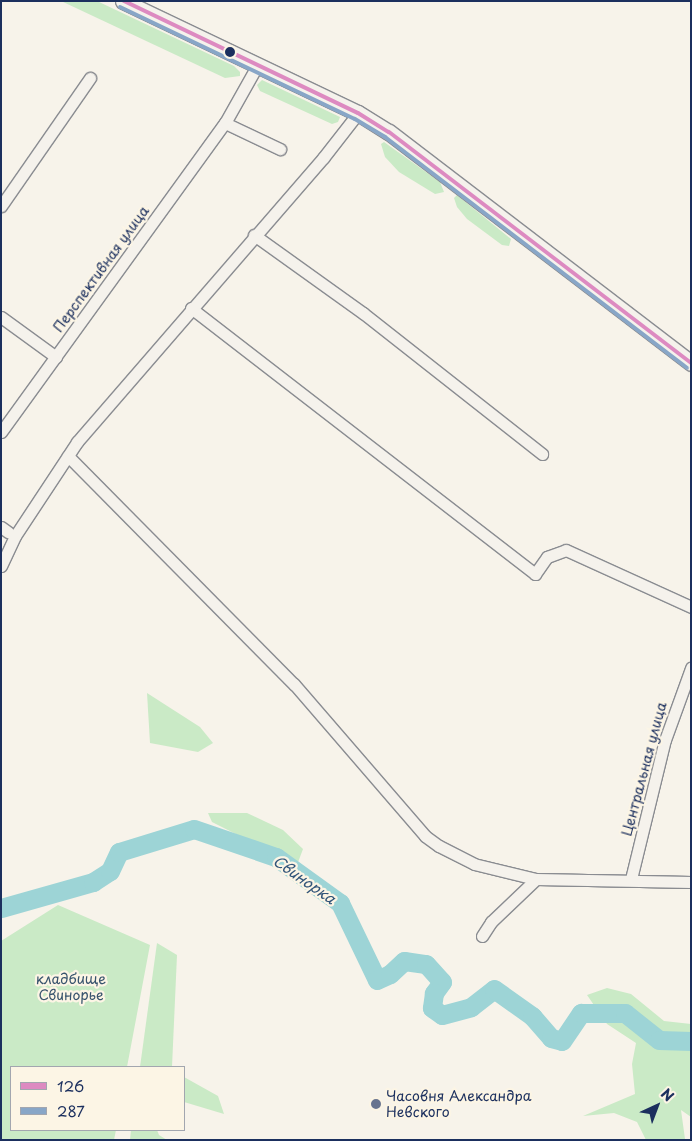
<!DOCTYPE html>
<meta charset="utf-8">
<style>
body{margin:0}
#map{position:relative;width:692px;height:1141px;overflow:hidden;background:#f7f3ea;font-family:"Playpen Sans",sans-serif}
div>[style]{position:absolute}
.green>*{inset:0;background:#caeac6}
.river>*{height:19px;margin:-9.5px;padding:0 9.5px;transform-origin:9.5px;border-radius:9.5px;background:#9dd4d6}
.roads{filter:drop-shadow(1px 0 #8a8c91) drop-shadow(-1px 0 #8a8c91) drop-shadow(0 1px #8a8c91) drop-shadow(0 -1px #8a8c91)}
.minor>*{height:11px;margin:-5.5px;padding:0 5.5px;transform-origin:5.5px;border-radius:5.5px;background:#f5f2ec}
.secondary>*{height:15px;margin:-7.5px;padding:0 7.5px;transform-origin:7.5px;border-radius:7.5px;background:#f5f2ec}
.bus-1>*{height:4px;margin:-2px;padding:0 2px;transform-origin:2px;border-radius:2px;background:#dd8ac1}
.bus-2>*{height:4px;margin:-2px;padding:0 2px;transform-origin:2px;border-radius:2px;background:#88a6c7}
.dots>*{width:14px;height:14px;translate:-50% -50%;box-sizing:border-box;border:2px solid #fcf5e5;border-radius:50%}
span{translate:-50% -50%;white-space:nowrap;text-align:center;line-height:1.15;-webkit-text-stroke:4.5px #fcf5e5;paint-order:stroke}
.street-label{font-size:14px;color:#1b2f5e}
.park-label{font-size:14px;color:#37536d}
.poi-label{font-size:14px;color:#1b2f5e}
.left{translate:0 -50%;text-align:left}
.water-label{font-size:15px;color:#32557a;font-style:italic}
.frame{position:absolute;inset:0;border:2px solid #1b2f5e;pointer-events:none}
.legend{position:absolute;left:10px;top:1066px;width:175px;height:65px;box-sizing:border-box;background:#fcf5e5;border:1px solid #a2a6af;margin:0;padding:6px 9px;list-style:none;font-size:15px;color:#1b2f5e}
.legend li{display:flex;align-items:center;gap:10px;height:25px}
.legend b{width:25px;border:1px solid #a2a6af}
.north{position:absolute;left:632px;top:1081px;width:50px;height:50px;-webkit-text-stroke:4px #fcf5e5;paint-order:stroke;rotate:43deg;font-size:14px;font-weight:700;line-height:20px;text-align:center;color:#1b2f5e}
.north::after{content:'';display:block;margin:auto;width:18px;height:22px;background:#1b2f5e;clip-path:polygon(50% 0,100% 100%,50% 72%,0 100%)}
</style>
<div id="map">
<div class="green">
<i style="clip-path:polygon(61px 1px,97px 1px,234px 66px,240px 72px,240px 76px,225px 78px)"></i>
<i style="clip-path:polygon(262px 80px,340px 117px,338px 122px,332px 124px,260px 91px,257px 85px)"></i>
<i style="clip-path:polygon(384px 142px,440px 182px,444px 192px,435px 194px,399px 172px,385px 157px,381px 144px)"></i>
<i style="clip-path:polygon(457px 195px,511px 239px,509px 246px,502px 245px,467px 219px,457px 207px,454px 198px)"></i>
<i style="clip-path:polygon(147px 693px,200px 727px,213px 743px,198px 752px,150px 743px)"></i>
<i style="clip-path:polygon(208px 813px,247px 813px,283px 830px,303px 849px,297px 865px,212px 822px)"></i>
<i style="clip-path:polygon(58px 905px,150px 945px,127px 1067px,11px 1067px,11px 1130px,116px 1130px,114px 1140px,1px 1140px,1px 941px)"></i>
<i style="clip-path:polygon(157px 943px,177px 955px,172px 1067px,140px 1067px)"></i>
<i style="clip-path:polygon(607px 988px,631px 994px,664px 1021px,691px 1024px,691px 1117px,681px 1110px,685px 1139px,646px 1140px,637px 1122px,614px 1113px,583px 1116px,635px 1094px,632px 1064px,636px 1043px,607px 1024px,587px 995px)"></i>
<i style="clip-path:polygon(184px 1077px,218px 1096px,224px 1114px,184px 1102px)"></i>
<i style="clip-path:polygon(131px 1130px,157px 1130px,159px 1135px,167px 1140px,130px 1140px)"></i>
</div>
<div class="river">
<i style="left:1px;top:908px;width:96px;rotate:-15.8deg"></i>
<i style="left:93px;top:882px;width:20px;rotate:-33deg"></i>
<i style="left:110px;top:871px;width:21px;rotate:-65deg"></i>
<i style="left:119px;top:852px;width:78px;rotate:-17deg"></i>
<i style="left:194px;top:829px;width:87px;rotate:18.9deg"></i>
<i style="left:276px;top:857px;width:79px;rotate:35.7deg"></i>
<i style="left:340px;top:903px;width:85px;rotate:64.3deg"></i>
<i style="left:377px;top:980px;width:14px;rotate:-25deg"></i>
<i style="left:390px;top:974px;width:19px;rotate:-43deg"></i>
<i style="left:404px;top:961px;width:22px;rotate:8deg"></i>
<i style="left:426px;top:964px;width:24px;rotate:48deg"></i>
<i style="left:442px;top:982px;width:14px;rotate:126deg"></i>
<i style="left:434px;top:993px;width:15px;rotate:98deg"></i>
<i style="left:432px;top:1008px;width:12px;rotate:35deg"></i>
<i style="left:442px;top:1015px;width:30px;rotate:-15deg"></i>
<i style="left:471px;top:1007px;width:29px;rotate:-38deg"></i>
<i style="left:494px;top:989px;width:47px;rotate:35.4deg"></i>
<i style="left:532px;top:1016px;width:29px;rotate:49deg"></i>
<i style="left:551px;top:1038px;width:11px;rotate:15deg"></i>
<i style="left:562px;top:1041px;width:34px;rotate:-56deg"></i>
<i style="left:581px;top:1013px;width:44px"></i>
<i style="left:625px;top:1013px;width:43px;rotate:38.5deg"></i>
<i style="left:659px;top:1040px;width:32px;rotate:2deg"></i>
</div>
<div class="roads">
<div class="minor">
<i style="left:225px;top:123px;width:61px;rotate:25.3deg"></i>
<i style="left:1px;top:206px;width:156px;rotate:-55.2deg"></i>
<i style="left:254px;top:235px;width:134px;rotate:35.6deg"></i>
<i style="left:363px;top:313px;width:228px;rotate:38.2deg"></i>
<i style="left:191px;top:308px;width:435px;rotate:37.7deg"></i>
<i style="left:535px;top:574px;width:21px;rotate:-55deg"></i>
<i style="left:547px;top:557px;width:20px;rotate:-20deg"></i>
<i style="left:566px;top:550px;width:137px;rotate:24.5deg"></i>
<i style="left:1px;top:317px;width:68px;rotate:36deg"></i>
<i style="left:1px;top:432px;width:382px;rotate:-54.1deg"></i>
<i style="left:225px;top:123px;width:65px;rotate:-60.7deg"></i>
<i style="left:68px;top:456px;width:321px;rotate:45.3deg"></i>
<i style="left:294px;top:684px;width:201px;rotate:49.2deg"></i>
<i style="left:425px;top:836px;width:17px;rotate:36deg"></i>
<i style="left:439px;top:846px;width:39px;rotate:27deg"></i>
<i style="left:474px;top:864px;width:64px;rotate:13.6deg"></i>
<i style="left:536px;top:879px;width:155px;rotate:1.1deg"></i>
<i style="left:1px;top:527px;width:9px;rotate:36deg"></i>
<i style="left:1px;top:566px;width:33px;rotate:-65deg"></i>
<i style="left:15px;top:536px;width:113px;rotate:-56.6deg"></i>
<i style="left:77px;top:442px;width:376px;rotate:-49.1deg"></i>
<i style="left:323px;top:158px;width:57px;rotate:-52.1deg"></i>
<i style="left:631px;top:879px;width:143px;rotate:-76.3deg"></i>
<i style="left:665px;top:740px;width:77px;rotate:-70.1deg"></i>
<i style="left:482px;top:936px;width:17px;rotate:-57deg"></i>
<i style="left:491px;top:922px;width:62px;rotate:-43.7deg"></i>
</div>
<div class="secondary">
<i style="left:123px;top:1px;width:260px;rotate:25.5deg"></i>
<i style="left:358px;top:113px;width:36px;rotate:32deg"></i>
<i style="left:389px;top:132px;width:380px;rotate:37.4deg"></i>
</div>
</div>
<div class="bus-1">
<i style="left:124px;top:1px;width:259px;rotate:25.6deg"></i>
<i style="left:358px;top:113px;width:36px;rotate:32deg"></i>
<i style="left:389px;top:132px;width:380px;rotate:37.4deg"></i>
</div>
<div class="bus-2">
<i style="left:120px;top:7px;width:260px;rotate:25.5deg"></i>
<i style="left:355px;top:119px;width:35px;rotate:31deg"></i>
<i style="left:385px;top:137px;width:380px;rotate:37.4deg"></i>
</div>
<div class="dots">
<i style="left:230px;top:52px;background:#1b2f5e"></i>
<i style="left:376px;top:1104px;background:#68748f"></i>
</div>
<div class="street-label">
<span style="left:101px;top:269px;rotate:-54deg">Перспективная улица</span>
<span style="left:644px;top:769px;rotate:-75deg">Центральная улица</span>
</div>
<div class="park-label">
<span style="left:71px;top:987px">кладбище<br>Свинорье</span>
</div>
<div class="poi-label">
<span class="left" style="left:386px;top:1104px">Часовня Александра<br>Невского</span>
</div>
<div class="water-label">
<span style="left:305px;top:879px;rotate:35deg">Свинорка</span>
</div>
<div class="frame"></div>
<ul class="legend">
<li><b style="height:6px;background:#dd8ac1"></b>126</li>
<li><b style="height:6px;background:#88a6c7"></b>287</li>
</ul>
<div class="north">N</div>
</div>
